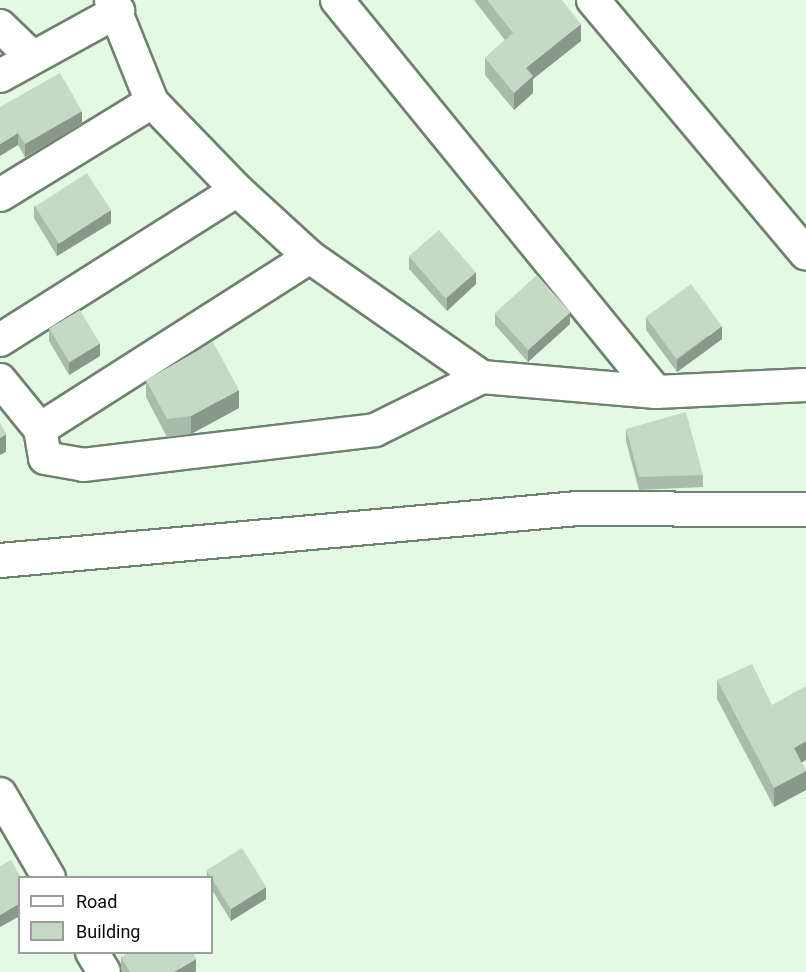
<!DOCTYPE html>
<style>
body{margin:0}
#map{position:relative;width:806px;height:972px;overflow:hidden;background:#e4f8e4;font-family:Roboto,sans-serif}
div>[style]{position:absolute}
.roads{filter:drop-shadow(2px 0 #6f816f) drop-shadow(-2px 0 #6f816f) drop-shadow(0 2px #6f816f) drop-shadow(0 -2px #6f816f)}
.minor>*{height:32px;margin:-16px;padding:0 16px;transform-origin:16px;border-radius:16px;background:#fff}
.tertiary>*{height:33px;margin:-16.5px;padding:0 16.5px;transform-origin:16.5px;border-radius:16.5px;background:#fff}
.wall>*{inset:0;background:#a9bba9}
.shaded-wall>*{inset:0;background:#8a988a}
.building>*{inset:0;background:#c5d9c5;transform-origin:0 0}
span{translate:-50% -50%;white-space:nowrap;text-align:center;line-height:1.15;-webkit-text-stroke:6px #fff;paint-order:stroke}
.legend{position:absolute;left:18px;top:876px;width:195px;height:78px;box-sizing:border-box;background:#fff;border:2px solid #9c9e9c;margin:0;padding:8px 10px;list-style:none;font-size:18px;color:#070d07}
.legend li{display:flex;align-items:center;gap:12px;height:30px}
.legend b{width:30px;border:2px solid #9c9e9c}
</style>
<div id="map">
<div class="roads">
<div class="minor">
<i style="left:111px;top:0;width:110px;rotate:68.1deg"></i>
<i style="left:152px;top:102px;width:122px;rotate:46deg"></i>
<i style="left:237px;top:190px;width:99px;rotate:42.5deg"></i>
<i style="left:310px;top:257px;width:210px;rotate:34.9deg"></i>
<i style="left:482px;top:377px;width:175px;rotate:4.9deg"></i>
<i style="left:656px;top:392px;width:150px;rotate:-2.7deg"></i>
<i style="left:337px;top:0;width:505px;rotate:50.86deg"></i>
<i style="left:593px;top:0;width:331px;rotate:50deg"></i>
<i style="left:0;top:26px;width:45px;rotate:44.1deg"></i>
<i style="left:0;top:76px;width:135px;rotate:-28.8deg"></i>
<i style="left:0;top:195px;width:178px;rotate:-31.5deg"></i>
<i style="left:0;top:340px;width:280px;rotate:-32.3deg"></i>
<i style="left:0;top:380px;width:63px;rotate:50.8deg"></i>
<i style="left:40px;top:429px;width:320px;rotate:-32.5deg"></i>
<i style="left:40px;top:429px;width:29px;rotate:80deg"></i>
<i style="left:45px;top:458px;width:39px;rotate:10deg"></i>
<i style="left:83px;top:465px;width:294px;rotate:-6.8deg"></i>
<i style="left:375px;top:430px;width:119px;rotate:-26.4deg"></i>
<i style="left:0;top:794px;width:97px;rotate:59.7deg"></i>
<i style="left:92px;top:952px;width:23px;rotate:59deg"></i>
</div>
<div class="tertiary">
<i style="left:0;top:560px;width:579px;rotate:-5.15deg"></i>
<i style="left:577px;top:508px;width:229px;rotate:0.3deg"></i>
</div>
</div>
<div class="wall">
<i style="clip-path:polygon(474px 0,562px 0,581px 41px,533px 79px,533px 93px,514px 110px,485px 75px,485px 58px,505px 40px)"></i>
<i style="clip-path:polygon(0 107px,82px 124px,25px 157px,18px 145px)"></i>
<i style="clip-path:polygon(34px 206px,111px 223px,57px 256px,34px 218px)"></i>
<i style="clip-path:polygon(409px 256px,476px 284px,447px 311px,409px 269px)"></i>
<i style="clip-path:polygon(495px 313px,570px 324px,528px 362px,495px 325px)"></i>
<i style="clip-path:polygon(646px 318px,722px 339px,677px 372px,646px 330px)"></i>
<i style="clip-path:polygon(49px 329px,100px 356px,69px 375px,49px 341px)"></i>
<i style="clip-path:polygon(146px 380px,239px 408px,191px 434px,167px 437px,146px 397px)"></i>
<i style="clip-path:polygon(626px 429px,703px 475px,703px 487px,639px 490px,626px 441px)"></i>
<i style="clip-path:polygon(717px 680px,772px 705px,806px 771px,806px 790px,774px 807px,717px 699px)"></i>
<i style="clip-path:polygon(207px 871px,266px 899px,231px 921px,212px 890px,212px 878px,207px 878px)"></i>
<i style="clip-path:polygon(121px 957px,196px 971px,195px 972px,123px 972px,121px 970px)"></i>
</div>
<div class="shaded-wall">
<i style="clip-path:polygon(581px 24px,581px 41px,533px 79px,533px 93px,514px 110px,514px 93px,526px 68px)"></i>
<i style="clip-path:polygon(82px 111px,82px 124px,25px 157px,25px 144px)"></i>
<i style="clip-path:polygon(18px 133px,18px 145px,0 156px,0 144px)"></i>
<i style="clip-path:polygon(111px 210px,111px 223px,57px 256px,57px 244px)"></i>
<i style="clip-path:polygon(476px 272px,476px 284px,447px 311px,447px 298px)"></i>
<i style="clip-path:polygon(570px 312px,570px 324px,528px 362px,528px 349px)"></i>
<i style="clip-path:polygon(722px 326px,722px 339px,677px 372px,677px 360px)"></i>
<i style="clip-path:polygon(100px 343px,100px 356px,69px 375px,69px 363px)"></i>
<i style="clip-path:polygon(239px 390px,239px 408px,191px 434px,191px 416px)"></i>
<i style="clip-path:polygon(6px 434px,6px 452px,0 455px,0 438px)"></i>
<i style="clip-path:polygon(806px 741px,806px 760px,794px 767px,794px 748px)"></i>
<i style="clip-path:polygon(806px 771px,806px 790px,774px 807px,774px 788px)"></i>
<i style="clip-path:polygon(266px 887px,266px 899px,231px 921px,231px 909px)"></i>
<i style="clip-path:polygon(20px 903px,20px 916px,0 927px,0 915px)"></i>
<i style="clip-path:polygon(196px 959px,196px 971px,195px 972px,174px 972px)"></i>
</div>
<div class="building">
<i style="clip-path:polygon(487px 0,562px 0,581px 24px,526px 68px,533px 76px,514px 93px,485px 58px,513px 33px)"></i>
<i style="clip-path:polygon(60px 73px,82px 111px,25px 144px,18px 133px,0 144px,0 107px)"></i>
<i style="left:87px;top:173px;width:44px;height:62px;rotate:57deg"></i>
<i style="left:439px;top:230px;width:56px;height:40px;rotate:49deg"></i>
<i style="left:537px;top:275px;width:50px;height:57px;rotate:48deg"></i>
<i style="left:691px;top:284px;width:52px;height:56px;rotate:54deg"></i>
<i style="left:80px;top:310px;width:39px;height:36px;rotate:59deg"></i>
<i style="clip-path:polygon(213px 342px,239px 390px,191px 416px,167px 419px,146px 380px)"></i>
<i style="clip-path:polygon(686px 412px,703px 475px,639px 477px,626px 429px)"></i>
<i style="clip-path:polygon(0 423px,6px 434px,0 438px)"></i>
<i style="clip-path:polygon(752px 664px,772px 705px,806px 686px,806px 741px,794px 748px,806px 771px,774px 788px,717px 680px)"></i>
<i style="left:242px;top:848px;width:46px;height:42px;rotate:58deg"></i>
<i style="clip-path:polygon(11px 860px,21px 878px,20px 878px,20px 903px,0 915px,0 866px)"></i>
<i style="clip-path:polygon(130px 952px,193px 952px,196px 959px,174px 972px,130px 972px,121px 957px)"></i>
</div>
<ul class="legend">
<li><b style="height:8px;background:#fff"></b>Road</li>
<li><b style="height:16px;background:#c5d9c5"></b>Building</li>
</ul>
</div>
